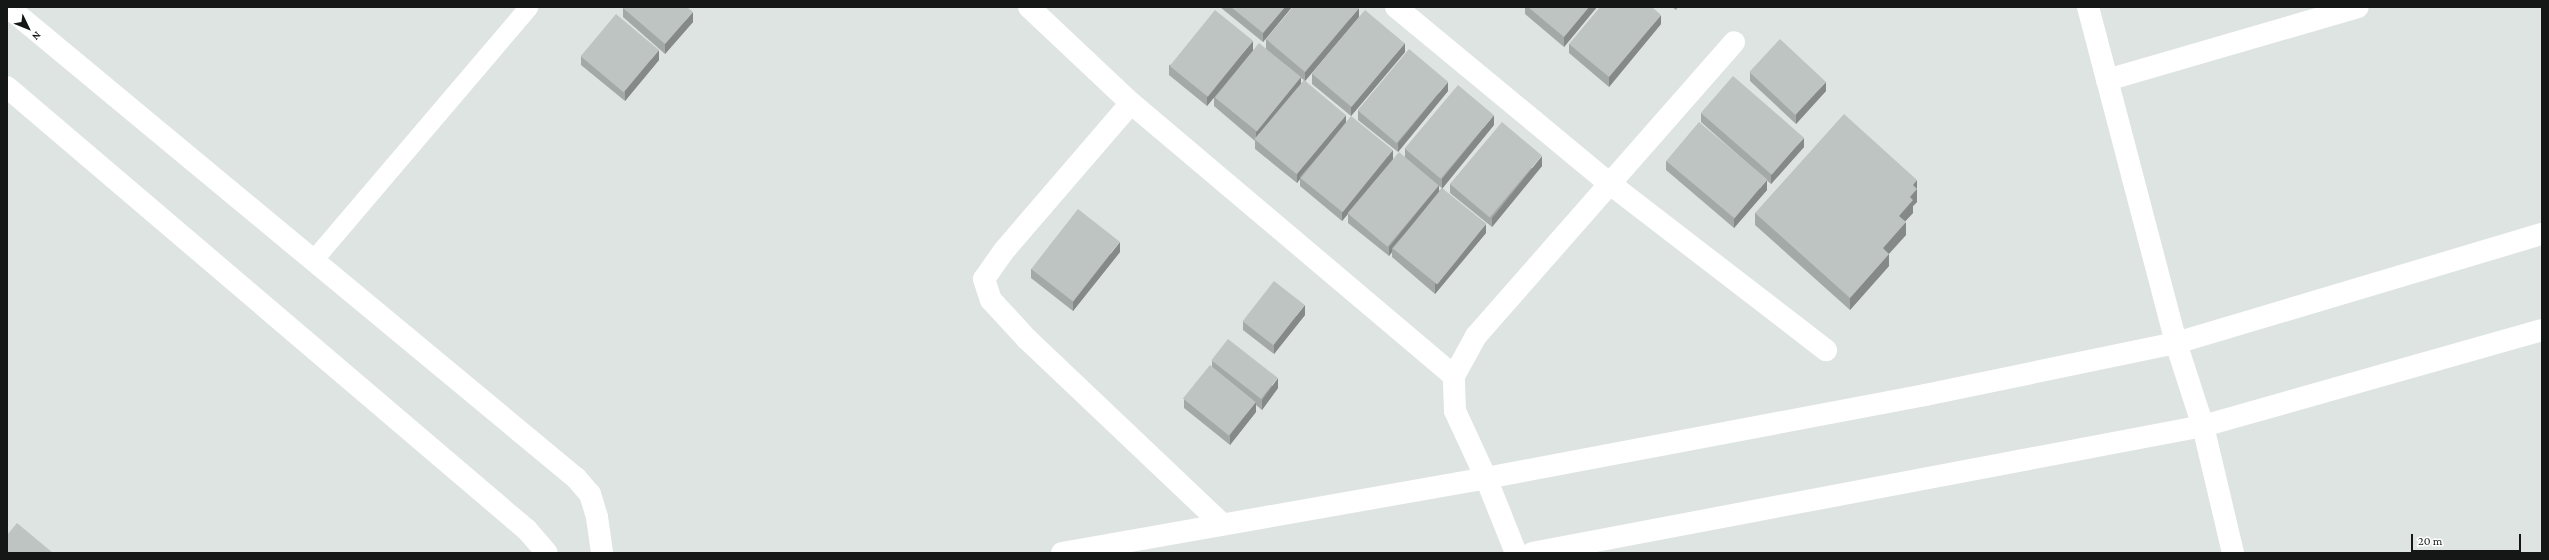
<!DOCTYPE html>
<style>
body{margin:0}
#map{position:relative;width:2549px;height:560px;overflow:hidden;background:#dee4e2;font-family:"Crimson Pro",serif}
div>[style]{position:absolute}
.lane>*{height:19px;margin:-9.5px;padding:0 9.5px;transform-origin:9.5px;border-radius:9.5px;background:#fff}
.street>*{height:22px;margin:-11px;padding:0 11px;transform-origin:11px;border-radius:11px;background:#fff}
.secondary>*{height:22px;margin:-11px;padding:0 11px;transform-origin:11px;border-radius:11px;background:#fff}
.wall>*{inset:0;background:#a3a9a7}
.shaded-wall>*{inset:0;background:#858988}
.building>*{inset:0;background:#bec4c2;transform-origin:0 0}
span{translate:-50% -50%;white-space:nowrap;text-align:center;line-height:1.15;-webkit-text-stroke:3.5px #fff;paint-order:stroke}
.frame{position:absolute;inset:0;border:8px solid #151716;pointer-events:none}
.north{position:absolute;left:8px;top:8px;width:40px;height:40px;-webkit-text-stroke:3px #fff;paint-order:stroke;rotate:133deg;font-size:11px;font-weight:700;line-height:16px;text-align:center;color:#151716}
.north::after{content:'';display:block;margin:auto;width:14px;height:18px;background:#151716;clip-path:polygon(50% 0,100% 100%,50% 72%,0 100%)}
.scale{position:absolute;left:2411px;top:534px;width:110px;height:18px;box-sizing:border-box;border:2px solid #151716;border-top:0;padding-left:5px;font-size:12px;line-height:14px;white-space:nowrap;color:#151716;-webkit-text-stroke:3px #fff;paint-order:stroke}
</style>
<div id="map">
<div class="lane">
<i style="left:313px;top:260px;width:332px;rotate:-49.6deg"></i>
</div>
<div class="street">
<i style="left:1029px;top:7px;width:140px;rotate:43.3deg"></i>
<i style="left:1131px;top:103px;width:423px;rotate:40.2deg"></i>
<i style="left:1396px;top:7px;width:276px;rotate:39.6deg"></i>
<i style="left:1609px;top:183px;width:274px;rotate:37.6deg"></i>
<i style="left:2088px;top:7px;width:347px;rotate:75.3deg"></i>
<i style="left:2107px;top:80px;width:261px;rotate:-16.2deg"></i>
<i style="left:1131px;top:103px;width:196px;rotate:130.7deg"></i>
<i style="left:1003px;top:252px;width:33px;rotate:125deg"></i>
<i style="left:984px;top:279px;width:22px;rotate:72deg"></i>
<i style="left:991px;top:300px;width:53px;rotate:47.3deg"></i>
<i style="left:1027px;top:339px;width:267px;rotate:43.5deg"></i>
<i style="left:1516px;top:553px;width:81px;rotate:-111.8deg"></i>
<i style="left:1486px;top:478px;width:74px;rotate:-114.8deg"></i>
<i style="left:1455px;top:411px;width:35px;rotate:-92deg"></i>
<i style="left:1454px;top:376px;width:46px;rotate:-61.2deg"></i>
<i style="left:1476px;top:336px;width:391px;rotate:-48.7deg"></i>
</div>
<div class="secondary">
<i style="left:8px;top:7px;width:738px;rotate:39.67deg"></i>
<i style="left:576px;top:478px;width:21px;rotate:49deg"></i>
<i style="left:590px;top:494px;width:24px;rotate:73deg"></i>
<i style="left:597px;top:517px;width:36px;rotate:82deg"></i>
<i style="left:7px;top:87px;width:683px;rotate:40.43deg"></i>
<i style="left:527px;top:530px;width:30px;rotate:49deg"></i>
<i style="left:2176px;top:343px;width:87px;rotate:72deg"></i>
<i style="left:2203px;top:426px;width:130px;rotate:76.7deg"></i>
<i style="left:1062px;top:553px;width:431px;rotate:-10deg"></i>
<i style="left:1486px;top:478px;width:447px;rotate:-10.7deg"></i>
<i style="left:1925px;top:395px;width:256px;rotate:-11.7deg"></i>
<i style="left:2176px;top:343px;width:382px;rotate:-16.6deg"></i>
<i style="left:1532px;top:553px;width:683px;rotate:-10.72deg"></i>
<i style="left:2203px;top:426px;width:352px;rotate:-15.8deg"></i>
</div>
<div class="wall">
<i style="clip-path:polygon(1220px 7px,1292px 7px,1263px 42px)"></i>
<i style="clip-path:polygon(1525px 7px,1597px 7px,1564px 47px,1525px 14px)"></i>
<i style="clip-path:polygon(1672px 7px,1678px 7px,1676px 10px)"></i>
<i style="clip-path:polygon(623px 8px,693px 22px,665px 54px,623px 17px)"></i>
<i style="clip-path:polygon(evenodd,1359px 17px,1305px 81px,1346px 122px,1393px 160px,1405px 157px,1405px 149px,1494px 125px,1442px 188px,1486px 233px,1435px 294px,1392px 257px,1392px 252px,1389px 256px,1348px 223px,1348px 214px,1342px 221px,1300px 186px,1300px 179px,1297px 183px,1255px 149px,1255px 141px,1214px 106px,1214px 97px,1207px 106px,1169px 75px,1169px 65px,1253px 50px,1266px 49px,1266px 39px,1359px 17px,1301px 78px,1304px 80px,1301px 84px,1301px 78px,1359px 17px,1439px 186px,1442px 188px,1439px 191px,1439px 186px)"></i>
<i style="clip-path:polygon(1661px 24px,1609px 87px,1569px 53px,1569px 44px)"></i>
<i style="clip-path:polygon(1405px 52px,1351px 116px,1312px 84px,1312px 74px)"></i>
<i style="clip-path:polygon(581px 56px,659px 60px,625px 101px,581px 65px)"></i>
<i style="clip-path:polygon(1750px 72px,1826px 91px,1796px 124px,1750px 81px)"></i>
<i style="clip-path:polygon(1448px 91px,1398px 152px,1358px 120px,1358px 110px)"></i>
<i style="clip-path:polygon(1701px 113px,1804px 147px,1771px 184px,1701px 122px)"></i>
<i style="clip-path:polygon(1666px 161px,1767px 190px,1734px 228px,1666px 170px)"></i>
<i style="clip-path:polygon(1542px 166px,1492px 227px,1450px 193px,1450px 184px)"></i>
<i style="clip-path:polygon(1917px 180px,1917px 202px,1913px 206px,1913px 213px,1905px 221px,1906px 235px,1889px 254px,1889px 266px,1850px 310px,1755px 225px,1755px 213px)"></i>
<i style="clip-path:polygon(1120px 252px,1073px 311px,1031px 278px,1031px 269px)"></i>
<i style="clip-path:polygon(1305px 315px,1274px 354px,1243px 330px,1243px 321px)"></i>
<i style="clip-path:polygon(1212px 361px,1278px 388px,1262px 410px,1256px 405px,1256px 412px,1230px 445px,1184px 408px,1184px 399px,1212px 367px)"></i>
</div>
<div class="shaded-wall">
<i style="clip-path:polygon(1285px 7px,1292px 7px,1263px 42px,1263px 33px)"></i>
<i style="clip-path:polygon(1589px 7px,1597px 7px,1564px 47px,1564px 37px)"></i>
<i style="clip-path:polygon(1359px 8px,1359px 17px,1305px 81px,1305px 72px)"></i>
<i style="clip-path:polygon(693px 12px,693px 22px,665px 54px,665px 44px)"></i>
<i style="clip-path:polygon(1661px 15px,1661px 24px,1609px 87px,1609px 77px)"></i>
<i style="clip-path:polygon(1253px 41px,1253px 51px,1207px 106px,1207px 96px)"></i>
<i style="clip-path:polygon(1405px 43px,1405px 52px,1351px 116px,1351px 106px)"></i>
<i style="clip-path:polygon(659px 50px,659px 60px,625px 101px,625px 91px)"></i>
<i style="clip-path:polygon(1301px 77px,1301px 87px,1256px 139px,1256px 131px)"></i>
<i style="clip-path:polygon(1448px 82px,1448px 91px,1398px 152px,1398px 143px)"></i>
<i style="clip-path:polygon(1826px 82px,1826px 91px,1796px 124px,1796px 114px)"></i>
<i style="clip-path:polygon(1346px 115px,1346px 124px,1300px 177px,1300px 179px,1297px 183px,1297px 174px)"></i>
<i style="clip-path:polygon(1494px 115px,1494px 125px,1442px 189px,1442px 179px)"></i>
<i style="clip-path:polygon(1804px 138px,1804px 147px,1771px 184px,1771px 174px)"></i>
<i style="clip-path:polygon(1393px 150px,1393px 160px,1342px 221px,1342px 211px)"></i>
<i style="clip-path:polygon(1542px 156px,1542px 166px,1492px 227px,1492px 218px)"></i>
<i style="clip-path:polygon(1767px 180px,1767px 190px,1734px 228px,1734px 219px)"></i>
<i style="clip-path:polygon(1917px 180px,1917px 202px,1913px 206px,1913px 213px,1899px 228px,1899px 216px,1910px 197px,1913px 185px)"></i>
<i style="clip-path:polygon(1439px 185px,1439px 195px,1392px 248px,1392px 252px,1389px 256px,1389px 247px)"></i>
<i style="clip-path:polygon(1906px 222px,1906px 235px,1883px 260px,1883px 248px)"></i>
<i style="clip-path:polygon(1486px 224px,1486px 233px,1435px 294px,1435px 284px)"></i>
<i style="clip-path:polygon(1120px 242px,1120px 252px,1073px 311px,1073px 302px)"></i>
<i style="clip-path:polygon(1889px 254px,1889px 266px,1850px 310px,1850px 298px)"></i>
<i style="clip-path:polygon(1305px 305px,1305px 315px,1274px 354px,1274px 344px)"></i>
<i style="clip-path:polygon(1278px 378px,1278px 388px,1262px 410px,1262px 400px)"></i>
<i style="clip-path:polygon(1256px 402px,1256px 412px,1230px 445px,1230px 435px)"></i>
</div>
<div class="building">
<i style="clip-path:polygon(624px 7px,687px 7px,693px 12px,665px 44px,623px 8px)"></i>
<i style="clip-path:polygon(1231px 7px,1285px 7px,1263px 33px)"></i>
<i style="clip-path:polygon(1293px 7px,1358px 7px,1359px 8px,1305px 72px,1266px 39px)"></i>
<i style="clip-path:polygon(1528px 7px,1589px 7px,1564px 37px)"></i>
<i style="clip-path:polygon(1600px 7px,1652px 7px,1661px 15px,1609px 77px,1569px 44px)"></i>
<i style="left:1215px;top:10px;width:49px;height:72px;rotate:39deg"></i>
<i style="left:1365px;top:10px;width:52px;height:83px;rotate:40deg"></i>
<i style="left:616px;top:14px;width:56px;height:55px;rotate:40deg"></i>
<i style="left:1780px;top:39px;width:63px;height:45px;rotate:43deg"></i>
<i style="left:1259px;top:43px;width:54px;height:70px;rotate:39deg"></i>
<i style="left:1409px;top:49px;width:51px;height:80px;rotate:40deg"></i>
<i style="left:1733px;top:76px;width:94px;height:49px;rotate:41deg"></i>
<i style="left:1304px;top:80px;width:55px;height:77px;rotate:40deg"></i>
<i style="left:1458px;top:85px;width:47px;height:83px;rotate:40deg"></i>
<i style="clip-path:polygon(1844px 114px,1917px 180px,1913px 185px,1917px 189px,1910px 197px,1913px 200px,1899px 216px,1906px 222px,1883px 248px,1889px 254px,1850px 298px,1755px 213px)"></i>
<i style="left:1351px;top:116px;width:54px;height:80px;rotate:39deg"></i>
<i style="left:1502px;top:122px;width:52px;height:81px;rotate:40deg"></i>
<i style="left:1699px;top:122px;width:89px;height:51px;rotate:40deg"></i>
<i style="left:1399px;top:152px;width:52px;height:80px;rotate:40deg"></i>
<i style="left:1442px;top:188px;width:57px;height:78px;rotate:39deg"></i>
<i style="left:1078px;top:209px;width:53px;height:76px;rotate:38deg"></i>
<i style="left:1274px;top:281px;width:39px;height:51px;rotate:38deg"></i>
<i style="left:1228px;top:339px;width:63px;height:27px;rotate:38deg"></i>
<i style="left:1210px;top:365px;width:59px;height:43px;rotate:39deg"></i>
<i style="clip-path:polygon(17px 523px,53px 553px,7px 553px,7px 535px)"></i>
</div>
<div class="frame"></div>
<div class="north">N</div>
<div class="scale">20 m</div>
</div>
